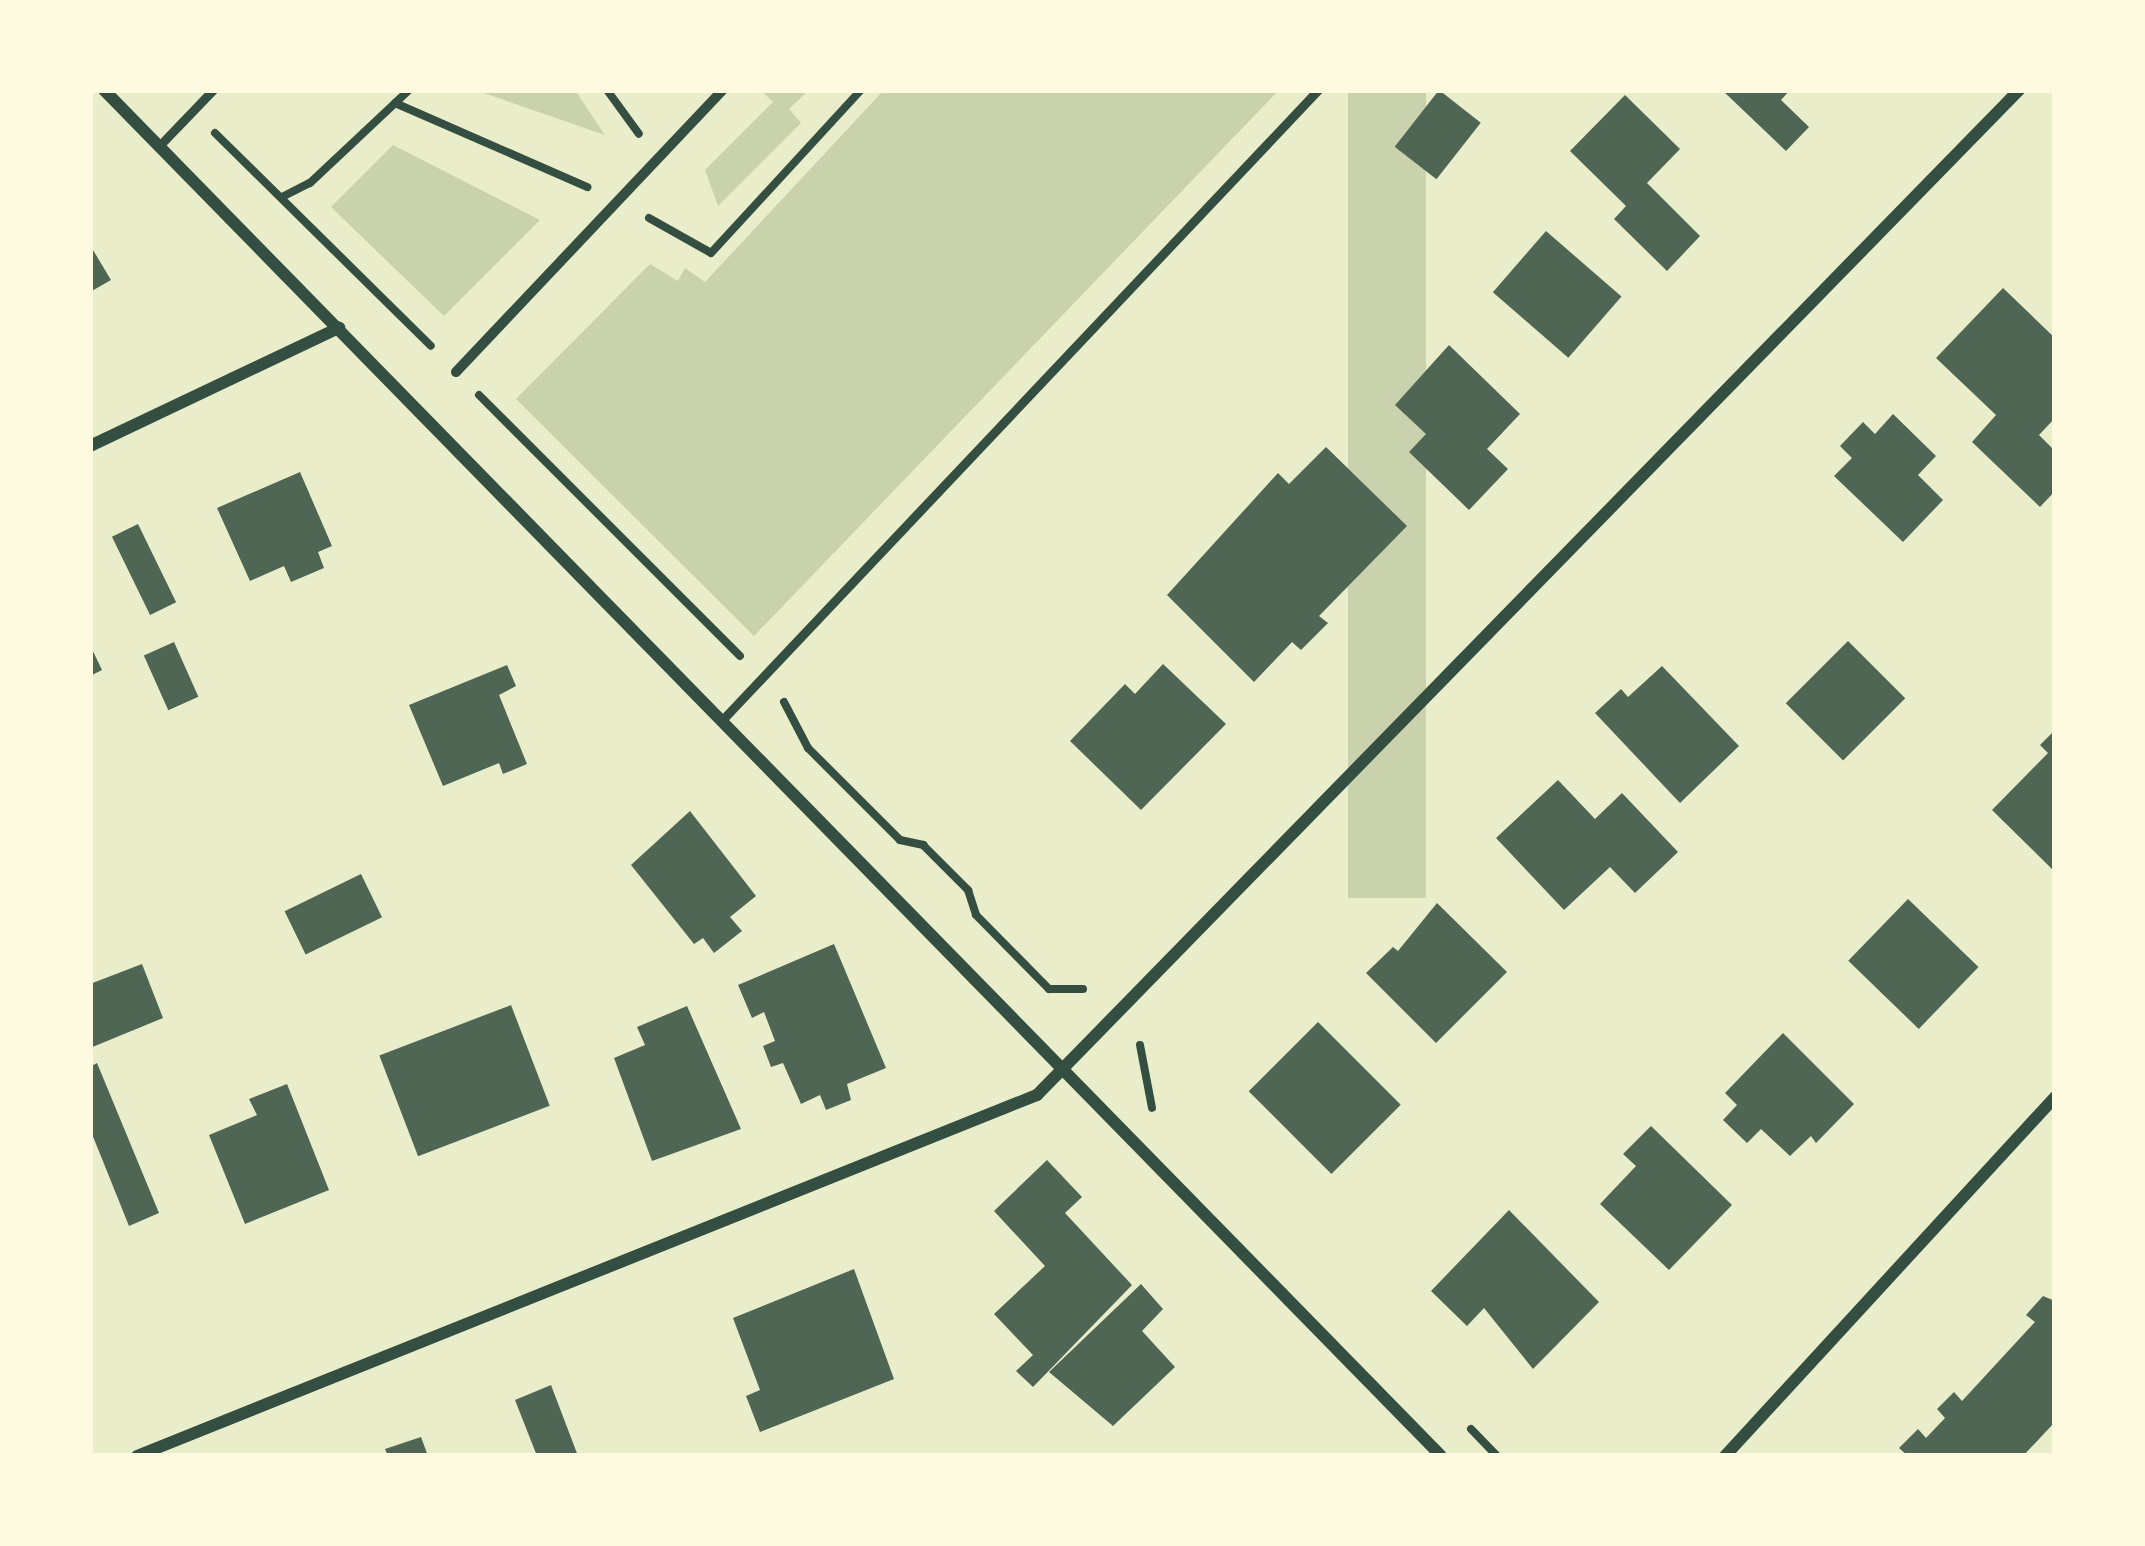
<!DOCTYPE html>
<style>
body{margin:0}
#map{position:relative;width:2145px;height:1546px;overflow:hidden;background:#e9edc9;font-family:"Roboto Serif",serif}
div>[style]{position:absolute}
.green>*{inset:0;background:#cad2ad;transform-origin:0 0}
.building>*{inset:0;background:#4f6655;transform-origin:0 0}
.path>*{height:8px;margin:-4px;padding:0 4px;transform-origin:4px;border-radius:4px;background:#344e41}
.service>*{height:9px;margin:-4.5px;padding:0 4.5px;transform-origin:4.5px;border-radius:4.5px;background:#344e41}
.pedestrian>*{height:10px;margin:-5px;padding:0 5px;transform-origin:5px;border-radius:5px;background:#344e41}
.minor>*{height:12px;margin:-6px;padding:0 6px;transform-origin:6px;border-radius:6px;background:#344e41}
span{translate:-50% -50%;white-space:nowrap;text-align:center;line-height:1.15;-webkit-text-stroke:12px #fefae0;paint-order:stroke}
.frame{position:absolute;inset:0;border:93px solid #fefae0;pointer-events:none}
</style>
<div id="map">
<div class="green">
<i style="clip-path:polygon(475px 90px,575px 90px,605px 135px)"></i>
<i style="clip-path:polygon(760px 90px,809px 90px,789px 109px,801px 123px,718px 206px,705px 170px,773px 102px)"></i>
<i style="clip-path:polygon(884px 90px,1279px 90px,754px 636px,516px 399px,650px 264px,678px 281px,685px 268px,705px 282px)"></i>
<i style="left:1348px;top:90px;width:78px;height:808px"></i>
<i style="clip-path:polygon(393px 145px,540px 220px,444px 316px,331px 207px)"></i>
</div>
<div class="building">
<i style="left:1439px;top:90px;width:53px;height:72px;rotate:38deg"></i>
<i style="clip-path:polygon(1722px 90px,1790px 90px,1781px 100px,1809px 127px,1786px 151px)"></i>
<i style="clip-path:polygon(1625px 95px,1680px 149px,1647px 183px,1700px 236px,1667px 271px,1614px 219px,1626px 206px,1570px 151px)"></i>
<i style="left:1546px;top:231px;width:100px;height:81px;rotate:41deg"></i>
<i style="clip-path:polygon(90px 245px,111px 280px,90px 292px)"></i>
<i style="clip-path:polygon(2003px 288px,2055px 338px,2055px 418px,2039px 435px,2055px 451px,2055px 491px,2040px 507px,1972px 442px,1996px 415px,1936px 358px)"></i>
<i style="clip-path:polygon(1449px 345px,1520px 414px,1487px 449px,1508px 469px,1469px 510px,1409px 452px,1426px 434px,1395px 405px)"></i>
<i style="clip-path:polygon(1893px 414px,1936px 456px,1918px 475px,1943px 500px,1903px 542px,1834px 476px,1852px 458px,1840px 446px,1863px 422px,1875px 434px)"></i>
<i style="clip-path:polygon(1326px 447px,1407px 526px,1319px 616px,1328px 623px,1301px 650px,1292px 642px,1254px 682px,1167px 595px,1278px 473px,1289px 484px)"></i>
<i style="clip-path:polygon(300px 472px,332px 546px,318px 552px,324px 568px,291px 582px,284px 566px,250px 581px,217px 508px)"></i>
<i style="left:138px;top:524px;width:87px;height:29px;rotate:64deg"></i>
<i style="left:1848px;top:641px;width:81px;height:88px;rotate:45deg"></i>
<i style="left:174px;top:642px;width:60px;height:33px;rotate:66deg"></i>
<i style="clip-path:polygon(90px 645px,102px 670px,90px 676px)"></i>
<i style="clip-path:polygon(1163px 664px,1226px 724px,1141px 810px,1070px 741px,1125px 684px,1135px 694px)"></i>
<i style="clip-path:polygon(507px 665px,516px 686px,499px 695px,527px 764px,503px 774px,499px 763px,443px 786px,409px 705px)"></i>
<i style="clip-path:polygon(1662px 666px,1739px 746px,1680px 803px,1595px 713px,1621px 689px,1628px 697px)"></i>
<i style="clip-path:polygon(2055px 730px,2055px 872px,1992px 810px,2048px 753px,2040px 745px)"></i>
<i style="clip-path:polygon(1558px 780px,1595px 819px,1622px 793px,1678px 852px,1635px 893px,1610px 867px,1564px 910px,1496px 838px)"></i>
<i style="clip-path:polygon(690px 811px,756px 896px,730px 917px,742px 931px,714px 953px,703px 938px,694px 944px,631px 865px)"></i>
<i style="left:361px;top:874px;width:48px;height:85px;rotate:64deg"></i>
<i style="left:1908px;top:899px;width:98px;height:86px;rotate:44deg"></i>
<i style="clip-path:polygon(1437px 903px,1507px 972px,1436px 1043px,1366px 973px,1393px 947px,1398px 951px)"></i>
<i style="clip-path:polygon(834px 944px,886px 1068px,847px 1084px,851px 1100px,826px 1110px,820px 1095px,801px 1104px,783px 1063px,771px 1067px,763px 1046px,775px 1041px,764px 1012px,752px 1018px,738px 985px)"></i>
<i style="clip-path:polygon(142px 964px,163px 1018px,90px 1048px,90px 984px)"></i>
<i style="left:511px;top:1005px;width:108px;height:141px;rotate:69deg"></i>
<i style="clip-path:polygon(687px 1006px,741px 1129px,652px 1161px,614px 1058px,645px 1045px,637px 1027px)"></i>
<i style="left:1318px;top:1022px;width:117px;height:98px;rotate:45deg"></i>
<i style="clip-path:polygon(1783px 1033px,1854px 1104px,1816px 1143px,1811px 1136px,1790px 1156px,1761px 1129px,1747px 1143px,1723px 1120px,1737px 1105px,1725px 1093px)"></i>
<i style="clip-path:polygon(97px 1063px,159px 1213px,129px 1226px,90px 1129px,90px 1067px)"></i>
<i style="clip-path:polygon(287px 1084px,329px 1190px,245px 1224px,209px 1135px,257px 1115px,249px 1099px)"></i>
<i style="clip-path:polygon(1651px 1126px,1732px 1205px,1669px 1270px,1600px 1204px,1636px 1166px,1623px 1154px)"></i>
<i style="clip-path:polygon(1047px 1160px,1082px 1197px,1065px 1213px,1132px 1285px,1033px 1387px,1016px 1371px,1033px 1355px,994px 1314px,1045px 1266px,994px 1211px)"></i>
<i style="clip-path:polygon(1509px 1210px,1599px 1302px,1533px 1369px,1484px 1308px,1467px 1326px,1431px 1291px)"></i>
<i style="clip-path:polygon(854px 1269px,894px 1379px,760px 1432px,746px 1396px,760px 1390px,733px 1318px)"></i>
<i style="clip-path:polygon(1141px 1284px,1163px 1309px,1142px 1331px,1175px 1367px,1113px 1426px,1049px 1372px)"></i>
<i style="clip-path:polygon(2043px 1296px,2055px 1301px,2055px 1422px,2023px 1456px,1908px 1456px,1899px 1448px,1918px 1429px,1926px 1438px,1945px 1418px,1937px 1409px,1954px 1392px,1962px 1401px,2035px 1322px,2026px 1315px)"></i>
<i style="clip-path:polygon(551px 1385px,578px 1456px,537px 1456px,515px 1400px)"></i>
<i style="clip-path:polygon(421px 1437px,428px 1456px,388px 1456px,385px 1449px)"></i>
</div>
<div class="path">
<i style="left:607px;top:90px;width:54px;rotate:54deg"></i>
<i style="left:395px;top:103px;width:210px;rotate:23.6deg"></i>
<i style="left:215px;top:133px;width:303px;rotate:44.6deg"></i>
<i style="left:282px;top:197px;width:31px;rotate:-27deg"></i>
<i style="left:310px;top:183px;width:136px;rotate:-43.2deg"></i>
<i style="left:649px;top:218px;width:71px;rotate:29.4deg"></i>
<i style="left:711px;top:253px;width:222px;rotate:-47.4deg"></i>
<i style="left:479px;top:395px;width:369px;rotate:45deg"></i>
<i style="left:784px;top:702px;width:52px;rotate:62.4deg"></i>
<i style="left:808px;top:748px;width:130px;rotate:45deg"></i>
<i style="left:900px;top:840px;width:24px;rotate:12deg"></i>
<i style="left:923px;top:845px;width:64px;rotate:45deg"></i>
<i style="left:968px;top:890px;width:26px;rotate:72deg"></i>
<i style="left:976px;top:915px;width:104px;rotate:45.4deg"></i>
<i style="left:1049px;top:989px;width:34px"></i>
<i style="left:1140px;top:1045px;width:64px;rotate:79.2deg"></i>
<i style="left:1471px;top:1429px;width:37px;rotate:46deg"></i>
</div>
<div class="service">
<i style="left:160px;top:145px;width:76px;rotate:-46.1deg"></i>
<i style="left:725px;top:717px;width:863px;rotate:-46.6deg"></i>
</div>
<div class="pedestrian">
<i style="left:456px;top:372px;width:388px;rotate:-46.6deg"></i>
</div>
<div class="minor">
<i style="left:104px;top:90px;width:1911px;rotate:45.61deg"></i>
<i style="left:90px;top:446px;width:276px;rotate:-25.4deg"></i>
<i style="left:137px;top:1456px;width:970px;rotate:-21.86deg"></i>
<i style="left:1037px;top:1095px;width:1405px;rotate:-45.66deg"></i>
<i style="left:1725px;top:1456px;width:488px;rotate:-47.4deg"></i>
</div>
<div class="frame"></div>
</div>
